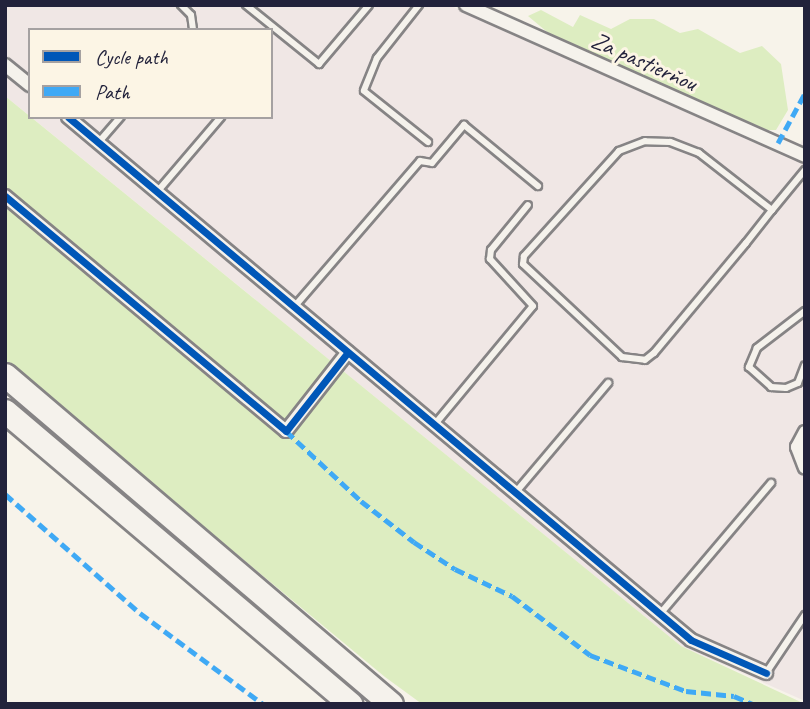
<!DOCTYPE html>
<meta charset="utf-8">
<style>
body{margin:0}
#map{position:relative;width:810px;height:709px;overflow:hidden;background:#f7f3ea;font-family:Caveat,sans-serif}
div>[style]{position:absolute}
.built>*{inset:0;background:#f0e7e5}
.green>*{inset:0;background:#ddedc1}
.roads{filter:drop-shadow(2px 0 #868485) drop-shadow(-2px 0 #868485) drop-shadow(0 2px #868485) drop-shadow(0 -2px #868485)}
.service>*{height:6px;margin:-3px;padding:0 3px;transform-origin:3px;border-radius:3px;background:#f5f2ec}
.minor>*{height:12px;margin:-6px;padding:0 6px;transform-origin:6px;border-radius:6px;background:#f5f2ec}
.motorway>*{height:23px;margin:-11.5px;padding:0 11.5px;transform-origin:11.5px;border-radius:11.5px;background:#f5f2ec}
.quiet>*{height:5px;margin-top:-2.5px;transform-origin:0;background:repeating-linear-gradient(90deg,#3fa9f5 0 10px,transparent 0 15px)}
.cycleway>*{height:7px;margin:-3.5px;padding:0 3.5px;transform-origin:3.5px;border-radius:3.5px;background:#0057b8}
span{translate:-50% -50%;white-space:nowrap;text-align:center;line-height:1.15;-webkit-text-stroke:6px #fcf5e5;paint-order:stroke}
.street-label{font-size:24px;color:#22223b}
.frame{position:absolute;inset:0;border:7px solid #22223b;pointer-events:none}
.legend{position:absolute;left:28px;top:28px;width:245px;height:91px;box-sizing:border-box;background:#fcf5e5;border:2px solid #a5a1a1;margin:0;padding:9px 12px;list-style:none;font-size:21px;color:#22223b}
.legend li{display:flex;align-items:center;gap:14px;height:35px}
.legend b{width:35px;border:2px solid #a5a1a1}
</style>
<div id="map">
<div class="built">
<i style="clip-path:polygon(5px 5px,449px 5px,792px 160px,805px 135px,805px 701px,681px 646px,31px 117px,271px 117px,271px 30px,30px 30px,30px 116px,5px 96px)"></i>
</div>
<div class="green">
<i style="clip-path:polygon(541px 10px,573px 27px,580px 15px,611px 29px,630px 19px,654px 19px,680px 33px,698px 29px,740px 53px,762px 46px,781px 64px,788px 110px,776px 130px,767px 130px,552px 36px,528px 16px)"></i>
<i style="clip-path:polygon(5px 96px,681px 646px,805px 704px,422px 704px,385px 677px,5px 362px)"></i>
</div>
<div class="roads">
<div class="service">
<i style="left:181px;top:5px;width:14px;rotate:45deg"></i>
<i style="left:191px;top:15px;width:15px;rotate:82deg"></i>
<i style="left:246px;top:5px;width:94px;rotate:38.9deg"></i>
<i style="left:319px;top:64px;width:77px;rotate:-49.7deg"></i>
<i style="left:419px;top:5px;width:68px;rotate:128.4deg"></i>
<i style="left:377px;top:58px;width:35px;rotate:112deg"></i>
<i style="left:364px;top:91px;width:82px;rotate:38.6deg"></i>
<i style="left:98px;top:143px;width:35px;rotate:-49deg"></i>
<i style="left:157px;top:192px;width:99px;rotate:-49.5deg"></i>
<i style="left:772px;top:210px;width:93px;rotate:-142deg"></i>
<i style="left:699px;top:153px;width:31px;rotate:-159deg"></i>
<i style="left:670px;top:142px;width:25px;rotate:-178deg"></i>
<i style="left:645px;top:141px;width:28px;rotate:159deg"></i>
<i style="left:619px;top:151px;width:142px;rotate:132.1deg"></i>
<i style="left:524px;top:256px;width:8px;rotate:97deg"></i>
<i style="left:523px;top:264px;width:136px;rotate:43.2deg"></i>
<i style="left:622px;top:357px;width:23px;rotate:7deg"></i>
<i style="left:645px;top:360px;width:11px;rotate:-38deg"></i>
<i style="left:654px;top:353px;width:143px;rotate:-50.1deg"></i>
<i style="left:746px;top:243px;width:42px;rotate:-51.8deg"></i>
<i style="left:772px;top:210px;width:52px;rotate:-50.5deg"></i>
<i style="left:294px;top:307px;width:193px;rotate:-49.2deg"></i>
<i style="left:420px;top:161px;width:12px;rotate:9deg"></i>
<i style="left:432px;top:163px;width:50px;rotate:-49.9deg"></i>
<i style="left:464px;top:125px;width:96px;rotate:39.5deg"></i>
<i style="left:805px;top:311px;width:61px;rotate:142.4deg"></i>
<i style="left:757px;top:348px;width:21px;rotate:113deg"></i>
<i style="left:749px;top:367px;width:30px;rotate:42deg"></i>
<i style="left:771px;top:387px;width:15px;rotate:4deg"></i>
<i style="left:786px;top:388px;width:13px;rotate:-23deg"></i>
<i style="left:798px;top:383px;width:19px;rotate:-69deg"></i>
<i style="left:435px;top:424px;width:153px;rotate:-50.3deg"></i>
<i style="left:533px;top:306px;width:64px;rotate:-132.5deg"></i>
<i style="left:490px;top:259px;width:9px;rotate:-84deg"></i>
<i style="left:491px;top:250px;width:58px;rotate:-50.6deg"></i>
<i style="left:516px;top:492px;width:143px;rotate:-49.8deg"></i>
<i style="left:660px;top:614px;width:172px;rotate:-49.7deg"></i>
<i style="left:766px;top:673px;width:70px;rotate:-56.1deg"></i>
</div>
<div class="minor">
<i style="left:466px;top:5px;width:371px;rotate:24deg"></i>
<i style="left:5px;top:65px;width:32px;rotate:39deg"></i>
<i style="left:68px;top:117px;width:813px;rotate:40.01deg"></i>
<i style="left:691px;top:640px;width:82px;rotate:23.7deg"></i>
<i style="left:5px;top:196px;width:366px;rotate:39.9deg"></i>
<i style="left:286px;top:431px;width:100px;rotate:-51.9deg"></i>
<i style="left:805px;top:432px;width:17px;rotate:118deg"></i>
<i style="left:797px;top:447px;width:22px;rotate:69deg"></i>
</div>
<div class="motorway">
<i style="left:5px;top:375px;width:507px;rotate:40.44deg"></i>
<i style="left:5px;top:411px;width:453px;rotate:40.3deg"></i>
</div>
</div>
<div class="quiet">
<i style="left:778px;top:143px;width:57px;rotate:-61.6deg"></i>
<i style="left:286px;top:431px;width:103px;rotate:43deg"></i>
<i style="left:361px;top:501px;width:67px;rotate:37.7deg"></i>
<i style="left:414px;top:542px;width:49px;rotate:33.4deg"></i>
<i style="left:455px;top:569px;width:63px;rotate:25.3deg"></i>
<i style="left:512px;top:596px;width:98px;rotate:37.1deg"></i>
<i style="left:590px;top:655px;width:103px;rotate:20.6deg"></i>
<i style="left:686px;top:691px;width:48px;rotate:5.9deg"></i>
<i style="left:734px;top:696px;width:21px;rotate:23deg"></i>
<i style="left:5px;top:494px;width:180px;rotate:41.4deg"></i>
<i style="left:140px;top:613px;width:153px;rotate:36.5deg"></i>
</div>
<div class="cycleway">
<i style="left:68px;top:117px;width:813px;rotate:40.01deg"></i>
<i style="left:691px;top:640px;width:82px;rotate:23.7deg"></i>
<i style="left:5px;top:196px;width:366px;rotate:39.9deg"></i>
<i style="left:286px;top:431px;width:100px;rotate:-51.9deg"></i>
</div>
<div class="street-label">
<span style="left:644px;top:62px;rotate:24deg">Za pastierňou</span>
</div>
<div class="frame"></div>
<ul class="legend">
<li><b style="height:9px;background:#0057b8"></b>Cycle path</li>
<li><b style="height:9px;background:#3fa9f5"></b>Path</li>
</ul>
</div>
